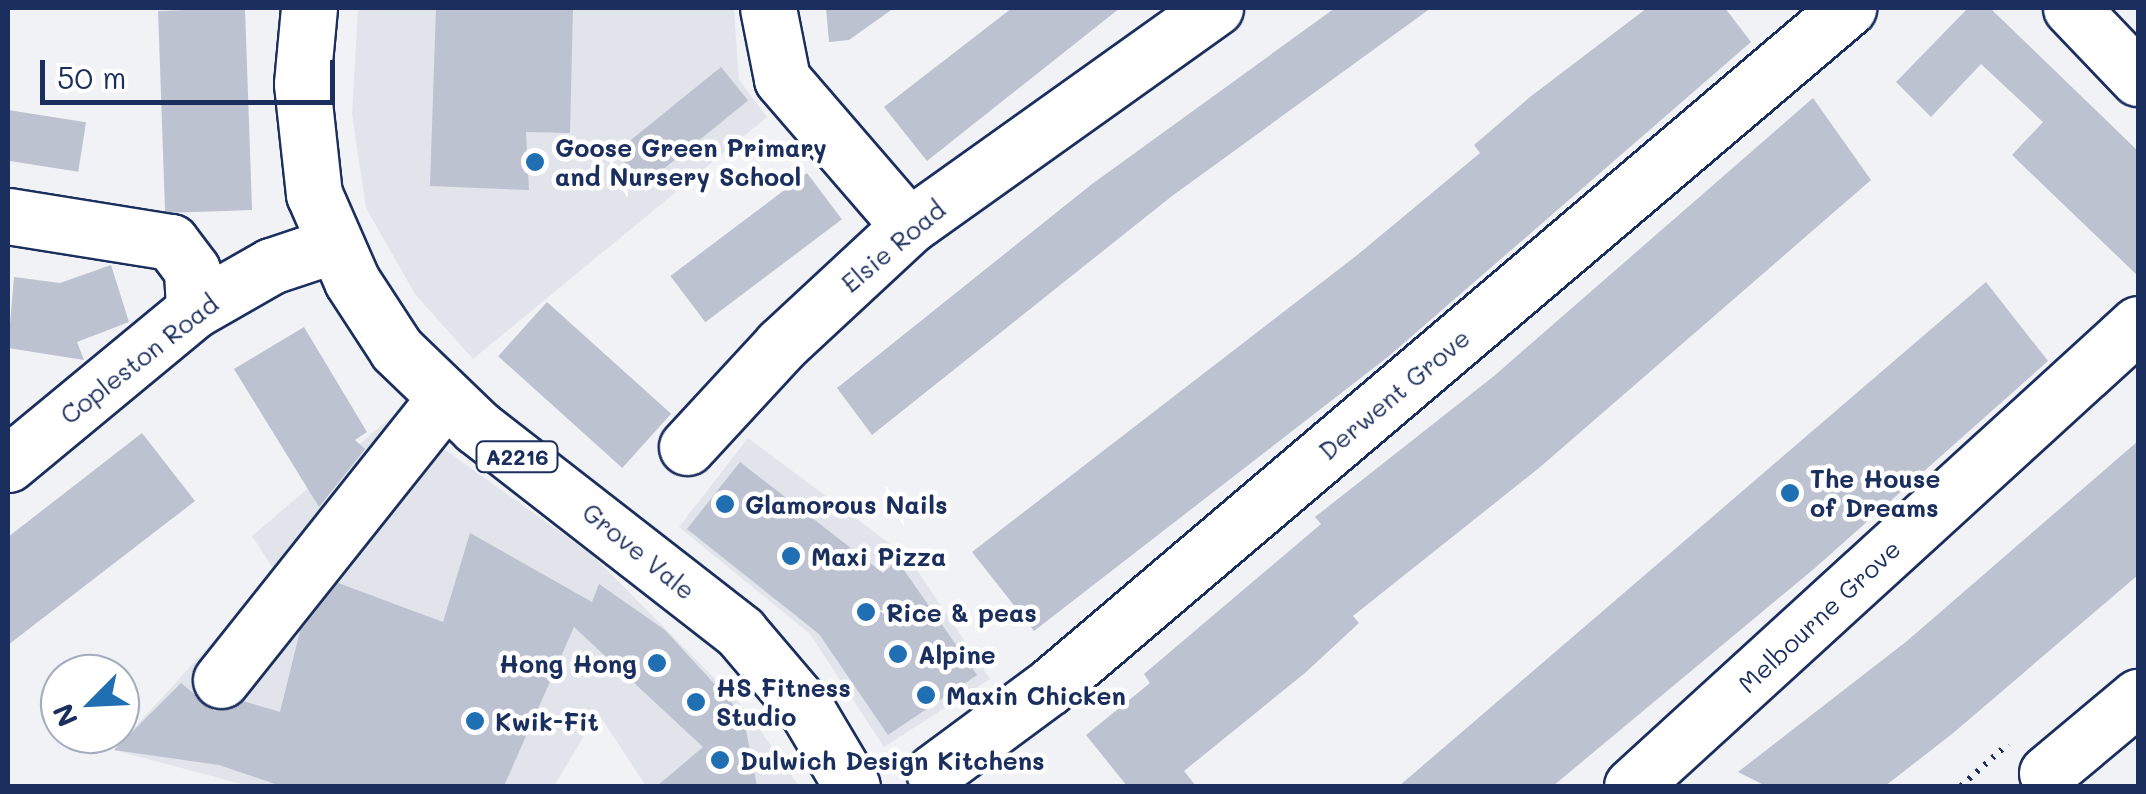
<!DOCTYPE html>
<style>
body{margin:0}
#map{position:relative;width:2146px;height:794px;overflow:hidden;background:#f1f2f5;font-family:Mali,sans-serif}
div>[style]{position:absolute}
.built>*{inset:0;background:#e1e4ea}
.building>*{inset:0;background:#bcc2d0;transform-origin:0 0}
.path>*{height:6px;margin-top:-3px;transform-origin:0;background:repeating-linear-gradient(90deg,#1b2f5e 0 2.5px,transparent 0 10.5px)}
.roads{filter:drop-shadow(2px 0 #1b2f5e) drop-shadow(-2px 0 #1b2f5e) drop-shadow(0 2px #1b2f5e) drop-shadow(0 -2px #1b2f5e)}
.minor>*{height:55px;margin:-27.5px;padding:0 27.5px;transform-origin:27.5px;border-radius:27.5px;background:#fff}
.major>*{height:55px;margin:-27.5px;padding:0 27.5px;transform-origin:27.5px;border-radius:27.5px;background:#fff}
.dots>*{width:28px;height:28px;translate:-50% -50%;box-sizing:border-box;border:5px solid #fff;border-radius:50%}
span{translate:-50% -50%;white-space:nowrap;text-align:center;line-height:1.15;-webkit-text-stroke:9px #fff;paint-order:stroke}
.shield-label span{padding:2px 8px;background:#fff;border:2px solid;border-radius:8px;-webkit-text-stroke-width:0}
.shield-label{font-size:22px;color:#1b2f5e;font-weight:700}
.poi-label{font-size:25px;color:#1b2f5e;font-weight:700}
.left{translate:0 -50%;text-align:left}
.right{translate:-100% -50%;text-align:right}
.street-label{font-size:25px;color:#1b2f5e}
.frame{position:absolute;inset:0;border:10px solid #1b2f5e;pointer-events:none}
.north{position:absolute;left:40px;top:654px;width:100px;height:100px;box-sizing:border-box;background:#fff;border:2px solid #a4acbf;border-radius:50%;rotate:246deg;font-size:28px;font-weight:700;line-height:40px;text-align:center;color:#1b2f5e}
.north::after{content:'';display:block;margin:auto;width:35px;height:45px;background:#1f6fb2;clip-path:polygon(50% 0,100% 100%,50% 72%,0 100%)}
.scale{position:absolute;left:40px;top:60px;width:295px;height:45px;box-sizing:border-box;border:5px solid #1b2f5e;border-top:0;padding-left:12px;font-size:30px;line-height:35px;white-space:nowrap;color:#1b2f5e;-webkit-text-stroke:8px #fff;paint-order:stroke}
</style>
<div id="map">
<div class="built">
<i style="clip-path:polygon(358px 8px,734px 10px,739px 80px,767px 117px,473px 359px,415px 294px,366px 208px,352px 114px)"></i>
<i style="clip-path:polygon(395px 414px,591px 554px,746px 710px,799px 786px,646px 786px,598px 713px,554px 786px,249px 786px,114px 750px,276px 573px,252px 536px)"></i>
<i style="clip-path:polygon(748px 438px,909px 558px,990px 679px,884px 747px,810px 634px,679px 527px)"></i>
</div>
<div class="building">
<i style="left:245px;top:8px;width:202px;height:87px;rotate:88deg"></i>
<i style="clip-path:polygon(436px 8px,573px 8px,570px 133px,526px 132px,529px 190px,430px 186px)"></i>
<i style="clip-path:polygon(826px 8px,894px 8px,849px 40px,829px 42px)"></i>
<i style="clip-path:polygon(1012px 8px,1120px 8px,927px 161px,884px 107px)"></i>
<i style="clip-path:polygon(1335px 8px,1431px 8px,1172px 196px,872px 435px,837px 388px,1092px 184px)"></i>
<i style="clip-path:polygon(1647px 8px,1725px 8px,1751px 42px,1389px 356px,1034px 631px,972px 552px,1356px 256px,1480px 153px,1474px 145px,1530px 97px)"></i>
<i style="clip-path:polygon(1968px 8px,1990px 8px,2138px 151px,2138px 276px,2012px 155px,2043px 122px,1981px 64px,1931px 117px,1896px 82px)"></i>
<i style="left:721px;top:67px;width:43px;height:135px;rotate:51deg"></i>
<i style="clip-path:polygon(1813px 98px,1871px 180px,1539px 468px,1353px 616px,1359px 623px,1305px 673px,1184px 771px,1196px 786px,1127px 786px,1086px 735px,1150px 683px,1144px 674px,1321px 524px,1315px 517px,1494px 376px)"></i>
<i style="left:8px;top:110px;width:79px;height:50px;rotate:9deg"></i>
<i style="left:807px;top:173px;width:58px;height:171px;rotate:53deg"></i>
<i style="clip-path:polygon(111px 265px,129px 322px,77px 342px,84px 360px,8px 348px,14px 277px,60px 283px)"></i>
<i style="clip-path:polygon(1986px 282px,2048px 361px,1815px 568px,1553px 786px,1399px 786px)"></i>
<i style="left:547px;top:302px;width:167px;height:73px;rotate:42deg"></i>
<i style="clip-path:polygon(304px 327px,367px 432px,355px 440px,365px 449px,319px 507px,234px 369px)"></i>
<i style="clip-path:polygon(142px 433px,195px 501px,8px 645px,8px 537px)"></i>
<i style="clip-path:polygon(2138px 441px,2138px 575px,1952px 734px,1885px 786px,1766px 786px,1738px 772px,1907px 641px)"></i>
<i style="clip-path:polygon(740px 462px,883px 573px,897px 560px,977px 675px,888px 735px,819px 634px,687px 529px)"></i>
<i style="clip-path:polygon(470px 533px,592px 602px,599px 584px,665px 630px,743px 715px,757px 786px,657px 786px,703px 747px,574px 627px,504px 786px,281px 786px,219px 765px,114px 750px,181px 683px,215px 711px,243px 701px,280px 712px,300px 631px,338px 583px,443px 622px)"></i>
</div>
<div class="path">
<i style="left:1961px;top:786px;width:63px;rotate:-41.8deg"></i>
</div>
<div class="roads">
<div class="minor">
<i style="left:768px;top:8px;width:72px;rotate:78.8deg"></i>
<i style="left:782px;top:79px;width:194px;rotate:49.2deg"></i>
<i style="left:8px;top:216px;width:165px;rotate:9.1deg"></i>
<i style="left:171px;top:242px;width:35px;rotate:53deg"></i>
<i style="left:192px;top:270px;width:40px;rotate:87.1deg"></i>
<i style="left:687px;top:447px;width:139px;rotate:-47.3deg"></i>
<i style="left:781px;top:345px;width:175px;rotate:-42.9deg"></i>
<i style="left:909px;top:226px;width:376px;rotate:-35.5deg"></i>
<i style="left:8px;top:464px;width:241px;rotate:-39.6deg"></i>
<i style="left:194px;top:310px;width:89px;rotate:-29.7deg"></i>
<i style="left:271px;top:266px;width:66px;rotate:-18.4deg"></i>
<i style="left:221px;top:680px;width:358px;rotate:-51.5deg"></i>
<i style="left:934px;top:772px;width:143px;rotate:-36.5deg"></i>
<i style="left:1049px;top:687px;width:1049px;rotate:-40.36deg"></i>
<i style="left:2047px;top:773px;width:119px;rotate:-39.9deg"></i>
<i style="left:1632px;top:786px;width:685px;rotate:-42.4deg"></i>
</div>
<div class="major">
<i style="left:309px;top:8px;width:76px;rotate:95.3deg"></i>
<i style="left:302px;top:84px;width:111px;rotate:83.8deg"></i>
<i style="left:314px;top:194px;width:95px;rotate:66.4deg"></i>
<i style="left:352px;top:281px;width:82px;rotate:56.9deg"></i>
<i style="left:397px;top:350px;width:111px;rotate:43.9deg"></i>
<i style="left:477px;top:427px;width:333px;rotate:37.9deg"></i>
<i style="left:740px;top:632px;width:105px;rotate:49.6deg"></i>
<i style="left:808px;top:712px;width:86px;rotate:59.3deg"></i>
<i style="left:2071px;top:8px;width:97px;rotate:46.3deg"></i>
</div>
</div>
<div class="dots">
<i style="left:535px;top:162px;background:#1f6fb2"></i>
<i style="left:1790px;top:493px;background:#1f6fb2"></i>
<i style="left:725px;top:504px;background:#1f6fb2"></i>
<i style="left:791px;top:556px;background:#1f6fb2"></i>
<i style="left:866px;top:612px;background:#1f6fb2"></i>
<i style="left:898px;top:654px;background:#1f6fb2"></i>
<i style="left:657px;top:663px;background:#1f6fb2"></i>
<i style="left:926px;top:695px;background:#1f6fb2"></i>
<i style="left:696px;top:702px;background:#1f6fb2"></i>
<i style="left:475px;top:721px;background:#1f6fb2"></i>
<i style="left:720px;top:760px;background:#1f6fb2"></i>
</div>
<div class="shield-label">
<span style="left:517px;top:457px">A2216</span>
</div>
<div class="poi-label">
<span class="left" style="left:555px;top:162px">Goose Green Primary<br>and Nursery School</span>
<span class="left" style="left:1810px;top:493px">The House<br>of Dreams</span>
<span class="left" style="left:745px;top:504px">Glamorous Nails</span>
<span class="left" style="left:811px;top:556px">Maxi Pizza</span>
<span class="left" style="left:886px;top:612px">Rice &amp; peas</span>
<span class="left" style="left:918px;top:654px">Alpine</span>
<span class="right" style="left:637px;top:663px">Hong Hong</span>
<span class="left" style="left:716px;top:702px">HS Fitness<br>Studio</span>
<span class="left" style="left:946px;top:695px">Maxin Chicken</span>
<span class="left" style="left:495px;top:721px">Kwik-Fit</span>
<span class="left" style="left:740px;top:760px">Dulwich Design Kitchens</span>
</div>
<div class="street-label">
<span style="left:893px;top:246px;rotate:-40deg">Elsie Road</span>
<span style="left:139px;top:359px;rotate:-38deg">Copleston Road</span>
<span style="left:1394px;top:394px;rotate:-40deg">Derwent Grove</span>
<span style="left:639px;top:551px;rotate:39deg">Grove Vale</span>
<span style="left:1819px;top:616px;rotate:-43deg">Melbourne Grove</span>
</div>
<div class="frame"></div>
<div class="north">N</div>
<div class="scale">50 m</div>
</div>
